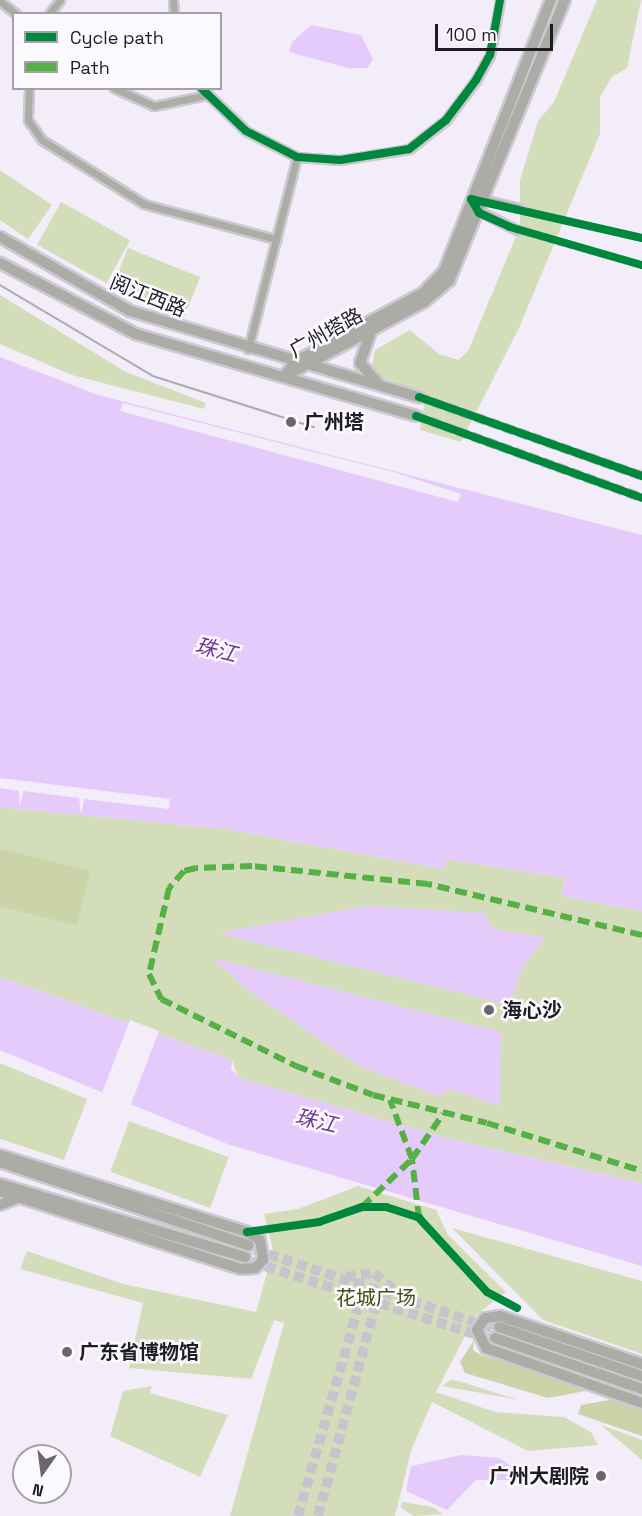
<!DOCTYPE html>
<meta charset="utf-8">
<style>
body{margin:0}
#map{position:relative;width:642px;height:1516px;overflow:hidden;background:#f3edf9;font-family:"Space Grotesk","Noto Sans SC",sans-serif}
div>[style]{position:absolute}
.green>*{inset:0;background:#d4ddba;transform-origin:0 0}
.forest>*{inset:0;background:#cad4a8;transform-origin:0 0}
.water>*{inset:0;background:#e5cbfc}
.pier>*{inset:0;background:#f3edf9;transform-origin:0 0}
.street-tunnel>*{height:7px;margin-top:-3.5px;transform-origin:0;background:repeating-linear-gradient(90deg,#c9c3ce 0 7px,transparent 0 10.5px)}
.secondary-tunnel>*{height:10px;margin-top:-5px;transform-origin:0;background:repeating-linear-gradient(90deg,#c9c3ce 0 10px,transparent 0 15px)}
.roads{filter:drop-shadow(2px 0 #cdc8d2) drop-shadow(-2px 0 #cdc8d2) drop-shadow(0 2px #cdc8d2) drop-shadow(0 -2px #cdc8d2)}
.street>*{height:7px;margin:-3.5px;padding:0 3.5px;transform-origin:3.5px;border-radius:3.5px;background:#abaea4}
.secondary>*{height:10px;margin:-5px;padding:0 5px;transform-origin:5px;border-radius:5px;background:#abaca5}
.tram>*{height:1.5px;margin:-0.75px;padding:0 0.75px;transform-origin:0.75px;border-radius:0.75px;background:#adacad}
.quiet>*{height:6px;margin-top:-3px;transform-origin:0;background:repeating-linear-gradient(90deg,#55b145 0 12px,transparent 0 18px)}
.cycleway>*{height:8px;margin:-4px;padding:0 4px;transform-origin:4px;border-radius:4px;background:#00873e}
.dots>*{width:16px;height:16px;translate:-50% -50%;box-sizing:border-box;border:3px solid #fcf9fe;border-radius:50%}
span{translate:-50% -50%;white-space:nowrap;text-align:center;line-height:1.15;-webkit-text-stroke:5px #fcf9fe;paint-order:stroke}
.street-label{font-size:20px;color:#201c24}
.poi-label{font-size:20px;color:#201c24;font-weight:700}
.left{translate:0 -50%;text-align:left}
.right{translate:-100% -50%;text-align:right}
.park-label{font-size:20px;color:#42500d}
.water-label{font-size:21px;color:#6c3692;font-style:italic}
.legend{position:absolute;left:12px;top:12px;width:210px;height:78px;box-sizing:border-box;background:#fcf9fe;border:2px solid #a4a1a7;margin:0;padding:8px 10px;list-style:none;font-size:18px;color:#201c24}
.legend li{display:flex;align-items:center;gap:12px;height:30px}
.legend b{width:30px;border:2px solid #a4a1a7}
.north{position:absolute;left:12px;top:1444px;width:60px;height:60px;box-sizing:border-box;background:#fcf9fe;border:2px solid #a4a1a7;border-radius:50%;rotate:194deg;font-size:16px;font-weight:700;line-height:24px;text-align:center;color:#201c24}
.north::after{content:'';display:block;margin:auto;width:21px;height:27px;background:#6a656f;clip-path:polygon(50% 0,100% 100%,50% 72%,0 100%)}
.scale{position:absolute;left:435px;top:24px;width:118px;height:27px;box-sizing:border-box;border:3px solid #201c24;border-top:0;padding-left:8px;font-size:18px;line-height:21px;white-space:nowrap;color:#201c24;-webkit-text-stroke:4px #fcf9fe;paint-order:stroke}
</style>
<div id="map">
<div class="green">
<i style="clip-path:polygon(597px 0,641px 0,627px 68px,612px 77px,600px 97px,600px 134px,519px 328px,461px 442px,420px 430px,426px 393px,379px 377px,372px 366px,375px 350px,410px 330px,439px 354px,459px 360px,469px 349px,520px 227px,520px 180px,538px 121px,554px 102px)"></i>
<i style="clip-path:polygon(0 170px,52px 205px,28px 239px,0 220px)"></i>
<i style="left:61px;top:202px;width:79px;height:49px;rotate:29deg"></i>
<i style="left:128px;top:248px;width:78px;height:42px;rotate:22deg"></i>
<i style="clip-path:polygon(0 295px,126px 372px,206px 403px,204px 409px,72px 375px,0 344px)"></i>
<i style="clip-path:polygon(0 807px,225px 829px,444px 869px,447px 859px,565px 878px,562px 896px,642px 911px,642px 1183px,453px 1140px,238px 1078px,232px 1060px,0 977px)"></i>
<i style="clip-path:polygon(0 1063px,87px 1099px,64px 1160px,0 1139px)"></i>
<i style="left:129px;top:1121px;width:106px;height:54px;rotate:20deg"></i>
<i style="clip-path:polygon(358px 1186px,436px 1210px,448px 1235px,506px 1292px,476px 1315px,436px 1392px,495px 1412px,564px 1417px,591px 1432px,598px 1445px,528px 1451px,432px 1402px,412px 1448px,395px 1516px,230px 1516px,284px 1323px,274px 1320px,251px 1379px,129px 1368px,143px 1303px,20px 1269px,27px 1251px,123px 1284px,256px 1312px,273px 1251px,264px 1214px,298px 1209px)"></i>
<i style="clip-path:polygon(452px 1228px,642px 1281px,642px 1354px,543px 1320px)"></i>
<i style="clip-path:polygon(451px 1380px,459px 1381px,519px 1400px,442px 1386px)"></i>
<i style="clip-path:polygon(152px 1386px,150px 1393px,228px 1415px,200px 1477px,110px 1436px,123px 1391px)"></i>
<i style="clip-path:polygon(601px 1425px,642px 1440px,642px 1460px,611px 1434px)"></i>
<i style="clip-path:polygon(402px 1502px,432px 1507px,443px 1514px,414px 1516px,401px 1508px)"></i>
</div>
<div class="forest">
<i style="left:1px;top:849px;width:92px;height:56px;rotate:14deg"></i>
<i style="clip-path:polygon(474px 1340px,473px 1350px,481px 1355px,596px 1389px,548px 1398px,465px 1373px,460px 1362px)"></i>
<i style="clip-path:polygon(615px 1399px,642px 1407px,642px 1436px,578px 1414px,581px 1405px)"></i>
</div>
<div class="water">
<i style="clip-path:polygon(311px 25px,361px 35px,373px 59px,367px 68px,348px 68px,289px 52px,292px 42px)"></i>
<i style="clip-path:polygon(0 357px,98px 395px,642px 535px,642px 911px,562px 896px,565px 878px,447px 859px,444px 869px,225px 829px,0 807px)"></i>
<i style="clip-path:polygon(367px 906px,484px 913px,492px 929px,545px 937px,524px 965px,509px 1005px,218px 933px)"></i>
<i style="clip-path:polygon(212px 958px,501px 1032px,500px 1106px,449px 1089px,440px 1097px,357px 1065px,248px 990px)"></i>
<i style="clip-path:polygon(0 977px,232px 1060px,231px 1069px,239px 1078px,453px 1140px,642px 1183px,642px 1266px,227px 1144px,0 1050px)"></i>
<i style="clip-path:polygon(461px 1455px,499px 1458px,531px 1480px,476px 1480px,447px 1510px,406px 1491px,411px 1466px)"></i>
</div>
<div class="pier">
<i style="clip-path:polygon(123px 403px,397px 473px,461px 494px,458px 502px,120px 411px)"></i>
<i style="clip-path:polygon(0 778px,170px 799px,169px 809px,84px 799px,81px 815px,79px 798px,23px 791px,20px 807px,19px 791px,0 788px)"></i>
<i style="left:130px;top:1020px;width:31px;height:82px;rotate:21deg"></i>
</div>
<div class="street-tunnel">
<i style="left:518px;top:208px;width:128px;rotate:13.6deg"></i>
<i style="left:517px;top:230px;width:130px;rotate:15.6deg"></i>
</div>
<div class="secondary-tunnel">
<i style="left:419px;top:397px;width:237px;rotate:19.5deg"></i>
<i style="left:416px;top:416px;width:240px;rotate:19.9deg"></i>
<i style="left:240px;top:1245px;width:282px;rotate:18.2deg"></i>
<i style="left:237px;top:1257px;width:279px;rotate:18deg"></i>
<i style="left:346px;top:1277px;width:28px;rotate:-8deg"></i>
<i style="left:374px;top:1273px;width:33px;rotate:40deg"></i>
<i style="left:298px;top:1516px;width:221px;rotate:-73.9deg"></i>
<i style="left:318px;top:1516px;width:217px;rotate:-74.7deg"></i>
</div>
<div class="roads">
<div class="street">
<i style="left:173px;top:0;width:14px;rotate:86deg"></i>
<i style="left:0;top:1px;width:21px;rotate:39deg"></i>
<i style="left:49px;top:14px;width:18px;rotate:-52deg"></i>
<i style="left:29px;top:88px;width:32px;rotate:92deg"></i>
<i style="left:28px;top:120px;width:24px;rotate:55deg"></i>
<i style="left:42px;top:140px;width:120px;rotate:32.1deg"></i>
<i style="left:144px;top:204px;width:137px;rotate:14.9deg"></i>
<i style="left:114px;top:88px;width:44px;rotate:24.2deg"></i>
<i style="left:154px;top:106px;width:53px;rotate:-11.9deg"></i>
<i style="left:201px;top:88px;width:62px;rotate:43.7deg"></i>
<i style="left:246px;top:131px;width:57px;rotate:27deg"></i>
<i style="left:297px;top:157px;width:43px;rotate:4deg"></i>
<i style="left:340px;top:160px;width:70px;rotate:-9.1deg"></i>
<i style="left:409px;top:149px;width:47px;rotate:-38.1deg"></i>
<i style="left:446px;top:120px;width:50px;rotate:-53.1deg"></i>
<i style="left:476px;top:80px;width:29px;rotate:-61deg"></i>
<i style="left:490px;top:55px;width:56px;rotate:-79.7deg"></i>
<i style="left:482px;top:199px;width:37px;rotate:14deg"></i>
<i style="left:477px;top:210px;width:45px;rotate:26.6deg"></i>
<i style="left:248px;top:349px;width:198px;rotate:-75.7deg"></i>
</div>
<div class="secondary">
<i style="left:0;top:237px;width:150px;rotate:29.6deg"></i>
<i style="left:130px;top:311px;width:302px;rotate:16.6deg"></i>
<i style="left:0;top:263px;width:153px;rotate:27.6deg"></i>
<i style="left:136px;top:334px;width:292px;rotate:16.3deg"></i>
<i style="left:371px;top:331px;width:34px;rotate:109deg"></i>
<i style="left:360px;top:363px;width:27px;rotate:48deg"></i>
<i style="left:285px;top:375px;width:16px;rotate:-52deg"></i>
<i style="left:295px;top:362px;width:145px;rotate:-28.3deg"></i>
<i style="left:423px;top:293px;width:30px;rotate:-46deg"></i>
<i style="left:444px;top:271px;width:291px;rotate:-68.5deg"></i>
<i style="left:283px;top:377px;width:160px;rotate:-28deg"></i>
<i style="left:424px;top:302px;width:33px;rotate:-40deg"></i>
<i style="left:449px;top:281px;width:304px;rotate:-67.6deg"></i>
<i style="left:0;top:1155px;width:259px;rotate:17.3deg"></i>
<i style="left:247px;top:1232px;width:15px;rotate:32deg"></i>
<i style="left:260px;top:1240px;width:20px;rotate:81deg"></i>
<i style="left:263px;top:1260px;width:11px;rotate:135deg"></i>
<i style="left:255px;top:1268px;width:14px;rotate:176deg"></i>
<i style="left:241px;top:1269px;width:253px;rotate:-162.1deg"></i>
<i style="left:0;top:1162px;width:262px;rotate:18.5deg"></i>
<i style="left:0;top:1184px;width:256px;rotate:16.6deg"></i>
<i style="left:0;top:1205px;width:21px;rotate:-23deg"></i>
<i style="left:499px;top:1327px;width:151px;rotate:18.9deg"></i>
<i style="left:495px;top:1338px;width:156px;rotate:19.1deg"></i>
<i style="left:642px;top:1364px;width:150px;rotate:-161.3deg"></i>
<i style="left:500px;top:1316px;width:15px;rotate:172deg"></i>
<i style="left:485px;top:1318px;width:14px;rotate:124deg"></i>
<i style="left:477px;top:1330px;width:20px;rotate:63deg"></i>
<i style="left:486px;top:1348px;width:165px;rotate:19.4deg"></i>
</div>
</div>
<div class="tram">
<i style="left:0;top:285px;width:178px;rotate:30.7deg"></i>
<i style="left:153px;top:376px;width:169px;rotate:17.6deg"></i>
</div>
<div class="quiet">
<i style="left:642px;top:935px;width:220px;rotate:-166.6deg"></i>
<i style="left:428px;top:884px;width:177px;rotate:-174.2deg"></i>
<i style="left:252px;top:866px;width:56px;rotate:178deg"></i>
<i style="left:196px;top:868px;width:12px;rotate:166deg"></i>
<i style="left:184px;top:871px;width:23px;rotate:131deg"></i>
<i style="left:169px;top:888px;width:88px;rotate:103.1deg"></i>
<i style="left:149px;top:974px;width:28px;rotate:64deg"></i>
<i style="left:161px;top:999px;width:151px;rotate:26.4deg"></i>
<i style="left:296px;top:1066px;width:82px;rotate:20.6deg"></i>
<i style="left:373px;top:1095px;width:117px;rotate:13.8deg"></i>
<i style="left:487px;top:1123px;width:162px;rotate:17.2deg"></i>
<i style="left:362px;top:1207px;width:69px;rotate:-43.8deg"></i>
<i style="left:412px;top:1159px;width:63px;rotate:-110.4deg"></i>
<i style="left:419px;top:1218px;width:59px;rotate:-96.8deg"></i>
<i style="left:412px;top:1159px;width:55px;rotate:-55.4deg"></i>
</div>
<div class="cycleway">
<i style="left:201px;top:88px;width:62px;rotate:43.7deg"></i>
<i style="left:246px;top:131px;width:57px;rotate:27deg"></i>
<i style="left:297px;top:157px;width:43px;rotate:4deg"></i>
<i style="left:340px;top:160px;width:70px;rotate:-9.1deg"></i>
<i style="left:409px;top:149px;width:47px;rotate:-38.1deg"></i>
<i style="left:446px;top:120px;width:50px;rotate:-53.1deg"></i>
<i style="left:476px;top:80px;width:29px;rotate:-61deg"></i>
<i style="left:490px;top:55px;width:56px;rotate:-79.7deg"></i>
<i style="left:642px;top:238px;width:175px;rotate:-167.2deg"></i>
<i style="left:471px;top:199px;width:16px;rotate:60deg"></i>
<i style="left:479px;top:213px;width:34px;rotate:24deg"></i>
<i style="left:510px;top:227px;width:137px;rotate:16.1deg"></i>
<i style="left:419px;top:397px;width:237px;rotate:19.5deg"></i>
<i style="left:416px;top:416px;width:240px;rotate:19.9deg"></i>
<i style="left:247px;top:1232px;width:73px;rotate:-7.9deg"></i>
<i style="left:319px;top:1222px;width:46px;rotate:-19.2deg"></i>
<i style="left:362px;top:1207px;width:24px"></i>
<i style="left:386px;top:1207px;width:35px;rotate:18deg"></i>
<i style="left:419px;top:1218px;width:100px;rotate:47.4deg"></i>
<i style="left:487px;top:1292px;width:34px;rotate:28deg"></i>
</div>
<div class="dots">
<i style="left:291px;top:422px;background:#6a656f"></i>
<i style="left:489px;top:1010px;background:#6a656f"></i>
<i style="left:67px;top:1352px;background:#6a656f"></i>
<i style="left:601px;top:1476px;background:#6a656f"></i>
</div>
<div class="street-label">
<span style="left:148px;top:296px;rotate:22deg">阅江西路</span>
<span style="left:326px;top:333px;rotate:-29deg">广州塔路</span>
</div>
<div class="poi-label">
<span class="left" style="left:304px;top:422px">广州塔</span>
<span class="left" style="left:502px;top:1010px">海心沙</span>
<span class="left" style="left:79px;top:1352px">广东省博物馆</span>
<span class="right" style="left:589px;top:1476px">广州大剧院</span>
</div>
<div class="park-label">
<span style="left:376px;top:1298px">花城广场</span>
</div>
<div class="water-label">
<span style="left:216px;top:650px;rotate:14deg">珠江</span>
<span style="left:316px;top:1121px;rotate:13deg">珠江</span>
</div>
<ul class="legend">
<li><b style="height:8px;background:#00873e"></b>Cycle path</li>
<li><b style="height:8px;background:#55b145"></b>Path</li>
</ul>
<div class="north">N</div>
<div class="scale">100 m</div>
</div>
